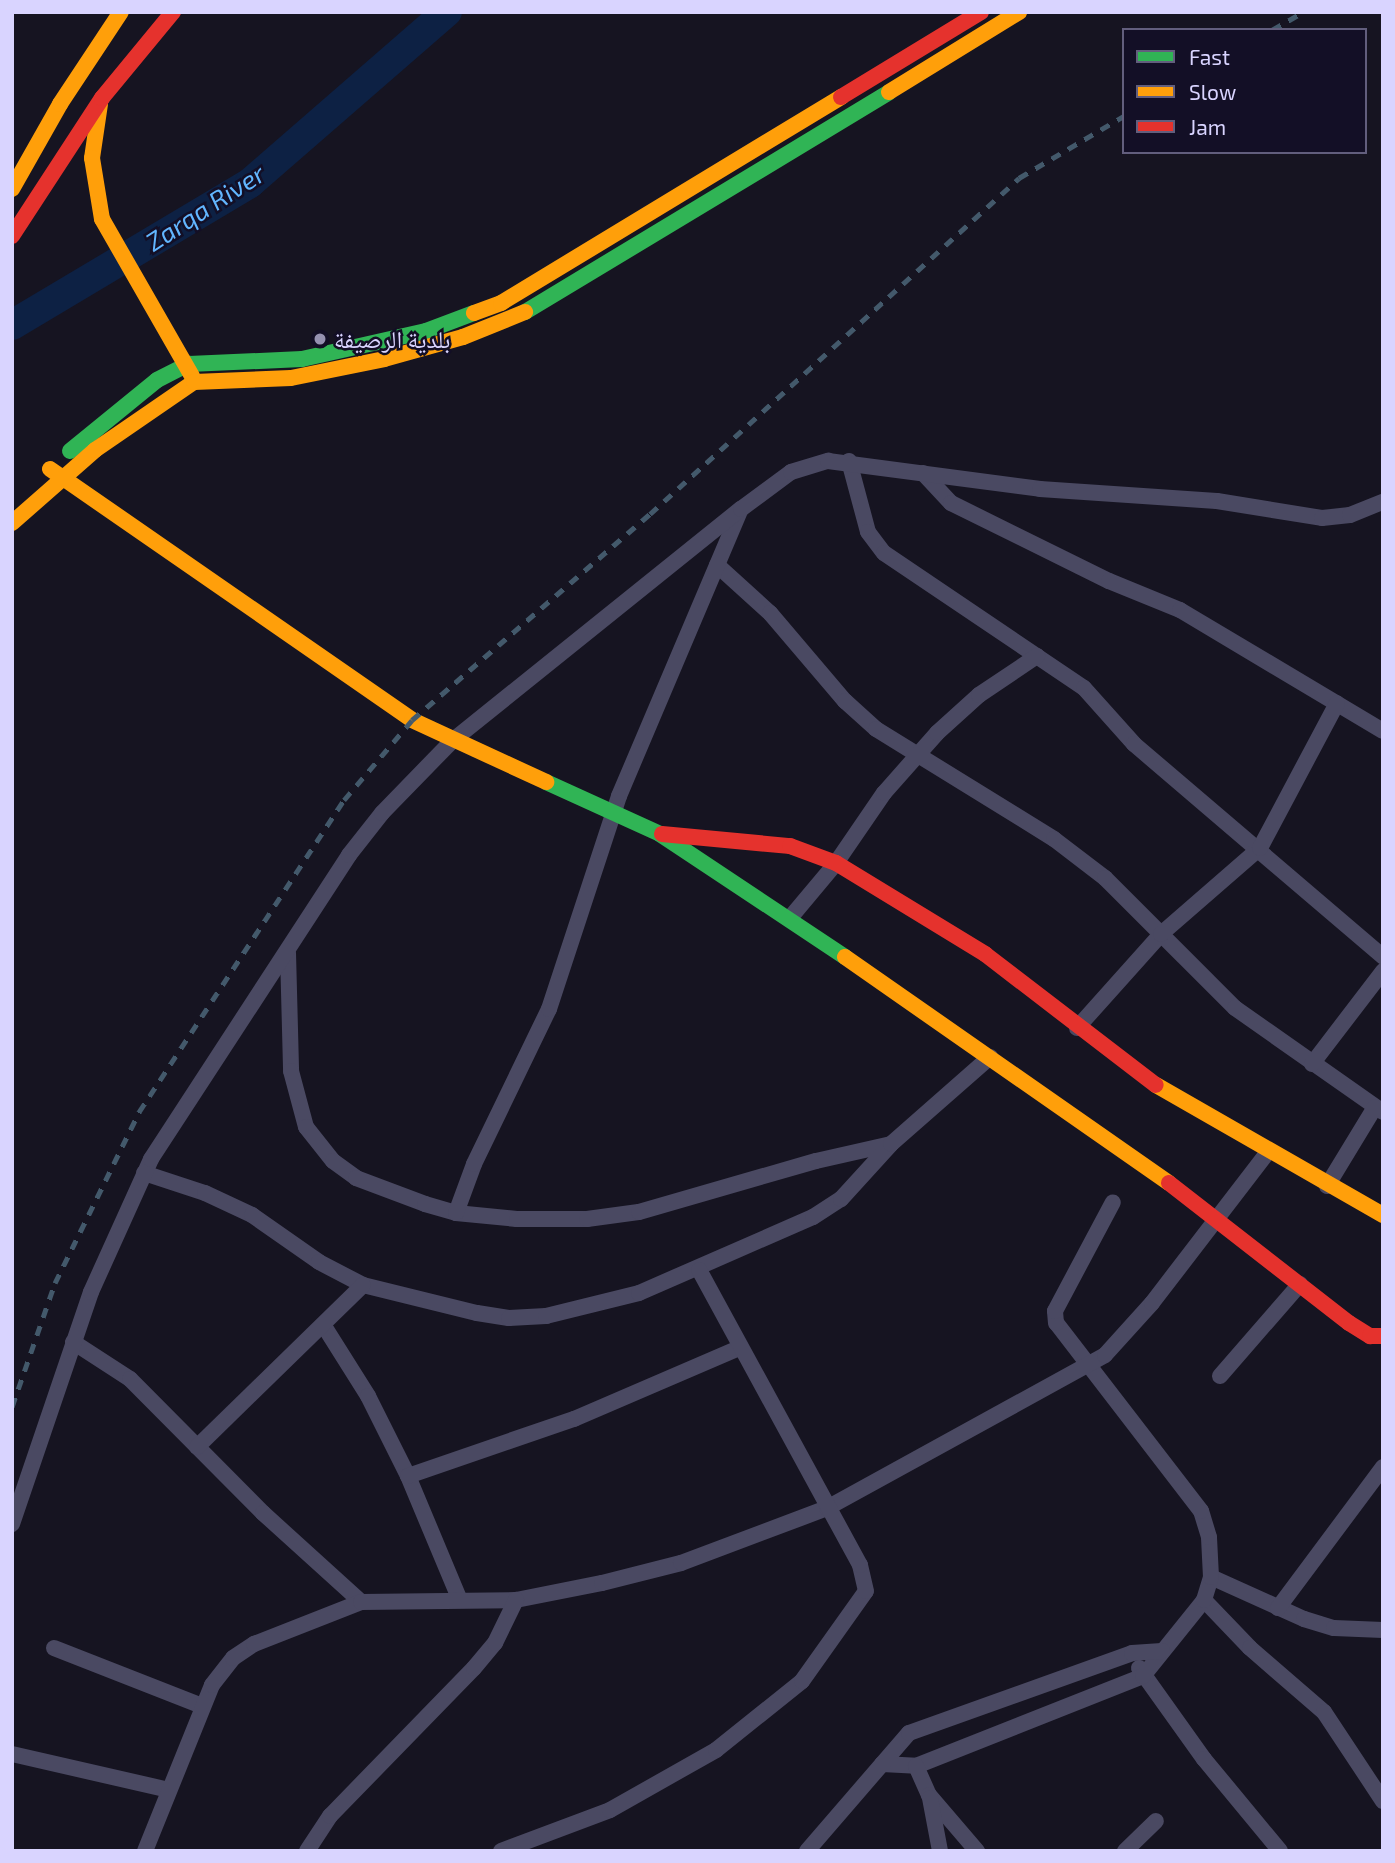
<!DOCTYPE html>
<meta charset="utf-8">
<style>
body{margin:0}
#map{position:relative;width:1395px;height:1863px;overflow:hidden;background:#161421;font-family:"Exo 2","Noto Naskh Arabic",sans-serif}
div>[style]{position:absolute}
.river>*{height:30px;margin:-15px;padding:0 15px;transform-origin:15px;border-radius:15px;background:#0d2144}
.street>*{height:16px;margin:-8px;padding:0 8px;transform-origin:8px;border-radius:8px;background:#4a4962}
.fast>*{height:16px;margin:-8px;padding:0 8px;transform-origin:8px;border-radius:8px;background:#30b455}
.slow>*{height:16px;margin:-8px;padding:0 8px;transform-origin:8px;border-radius:8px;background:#ff9f0a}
.jam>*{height:16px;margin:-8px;padding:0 8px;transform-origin:8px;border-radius:8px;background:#e5322d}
.rail>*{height:5px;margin-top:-2.5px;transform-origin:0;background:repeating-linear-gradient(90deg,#43596b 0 10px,transparent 0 19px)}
.dots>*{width:19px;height:19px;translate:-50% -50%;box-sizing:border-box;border:4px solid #130f26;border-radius:50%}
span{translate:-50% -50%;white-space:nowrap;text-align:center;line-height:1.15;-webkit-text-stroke:5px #130f26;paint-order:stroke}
.poi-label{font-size:24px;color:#d9d4ff}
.left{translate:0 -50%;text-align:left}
.water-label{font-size:26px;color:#62b6ff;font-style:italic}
.frame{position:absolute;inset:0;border:14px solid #d9d4ff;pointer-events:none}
.legend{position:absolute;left:1122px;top:28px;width:245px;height:126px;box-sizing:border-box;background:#130f26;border:2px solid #625e7d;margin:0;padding:9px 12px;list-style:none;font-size:21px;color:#d9d4ff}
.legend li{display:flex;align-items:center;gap:14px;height:35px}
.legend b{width:35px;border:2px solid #625e7d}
</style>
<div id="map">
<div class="river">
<i style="left:12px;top:325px;width:277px;rotate:-30.8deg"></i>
<i style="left:250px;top:183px;width:261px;rotate:-41deg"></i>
</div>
<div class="street">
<i style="left:849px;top:461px;width:73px;rotate:75deg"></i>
<i style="left:868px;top:532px;width:26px;rotate:53deg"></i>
<i style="left:884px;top:553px;width:241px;rotate:34deg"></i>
<i style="left:1084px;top:688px;width:75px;rotate:48.2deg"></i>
<i style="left:1134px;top:744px;width:328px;rotate:40.5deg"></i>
<i style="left:923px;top:473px;width:41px;rotate:47deg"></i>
<i style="left:951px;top:503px;width:176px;rotate:26.3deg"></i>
<i style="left:1109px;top:581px;width:77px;rotate:22.2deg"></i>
<i style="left:1180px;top:610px;width:236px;rotate:30.8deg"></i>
<i style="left:717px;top:565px;width:72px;rotate:42.2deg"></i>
<i style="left:770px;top:613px;width:116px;rotate:49.6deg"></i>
<i style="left:845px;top:701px;width:42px;rotate:42.1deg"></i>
<i style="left:876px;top:729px;width:209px;rotate:31.7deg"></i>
<i style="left:1054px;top:839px;width:64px;rotate:37.4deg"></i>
<i style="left:1105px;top:878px;width:184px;rotate:45deg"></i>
<i style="left:1235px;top:1008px;width:181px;rotate:35.1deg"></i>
<i style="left:790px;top:918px;width:72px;rotate:-50.1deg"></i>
<i style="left:836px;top:863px;width:85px;rotate:-55.6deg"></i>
<i style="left:884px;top:793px;width:80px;rotate:-48.5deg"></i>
<i style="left:937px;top:733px;width:57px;rotate:-42.1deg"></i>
<i style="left:979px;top:695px;width:70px;rotate:-33.9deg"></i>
<i style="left:288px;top:953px;width:118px;rotate:88.5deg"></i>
<i style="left:291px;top:1071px;width:58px;rotate:75deg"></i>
<i style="left:306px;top:1127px;width:43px;rotate:51.5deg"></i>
<i style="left:333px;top:1161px;width:29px;rotate:36deg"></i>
<i style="left:356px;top:1178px;width:74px;rotate:20.6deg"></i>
<i style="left:425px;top:1204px;width:32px;rotate:16deg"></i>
<i style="left:456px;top:1213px;width:61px;rotate:5.6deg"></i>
<i style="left:517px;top:1219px;width:70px"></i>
<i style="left:587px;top:1219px;width:52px;rotate:-7.7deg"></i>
<i style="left:639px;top:1212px;width:184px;rotate:-16.1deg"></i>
<i style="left:816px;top:1161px;width:77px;rotate:-12.8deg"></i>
<i style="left:1077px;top:1028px;width:126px;rotate:-48.2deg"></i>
<i style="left:1161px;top:934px;width:131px;rotate:-41deg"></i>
<i style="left:1260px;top:848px;width:164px;rotate:-62deg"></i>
<i style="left:1312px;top:1064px;width:117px;rotate:-52.6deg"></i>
<i style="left:144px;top:1173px;width:64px;rotate:18.2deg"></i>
<i style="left:205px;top:1193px;width:52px;rotate:25.1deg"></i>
<i style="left:252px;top:1215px;width:82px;rotate:35deg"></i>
<i style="left:319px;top:1262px;width:50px;rotate:27.6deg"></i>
<i style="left:363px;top:1285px;width:117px;rotate:13.8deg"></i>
<i style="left:477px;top:1313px;width:32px;rotate:9deg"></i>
<i style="left:509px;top:1318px;width:37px;rotate:-3deg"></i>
<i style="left:546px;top:1316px;width:96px;rotate:-13.9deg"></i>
<i style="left:639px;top:1293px;width:190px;rotate:-23.6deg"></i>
<i style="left:813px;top:1217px;width:33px;rotate:-33deg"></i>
<i style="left:841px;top:1199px;width:74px;rotate:-47.7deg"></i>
<i style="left:891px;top:1144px;width:132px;rotate:-41.3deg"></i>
<i style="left:1327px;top:1186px;width:92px;rotate:-58.7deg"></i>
<i style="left:456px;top:1213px;width:52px;rotate:-69.8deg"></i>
<i style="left:474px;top:1164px;width:172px;rotate:-64.2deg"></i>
<i style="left:549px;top:1009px;width:224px;rotate:-71.8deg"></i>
<i style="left:619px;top:796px;width:310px;rotate:-67deg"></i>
<i style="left:324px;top:1326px;width:83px;rotate:57.8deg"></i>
<i style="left:368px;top:1396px;width:89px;rotate:63.4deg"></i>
<i style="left:408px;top:1476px;width:132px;rotate:67.3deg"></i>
<i style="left:73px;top:1342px;width:68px;rotate:33deg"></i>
<i style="left:130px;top:1379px;width:189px;rotate:45.2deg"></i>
<i style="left:263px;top:1513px;width:132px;rotate:42.2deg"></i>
<i style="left:1220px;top:1376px;width:122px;rotate:-49deg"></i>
<i style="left:197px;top:1447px;width:232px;rotate:-44.3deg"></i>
<i style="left:408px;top:1476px;width:176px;rotate:-19deg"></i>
<i style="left:574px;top:1419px;width:180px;rotate:-23.3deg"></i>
<i style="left:12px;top:1524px;width:245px;rotate:-71.2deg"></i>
<i style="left:91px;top:1292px;width:146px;rotate:-65.7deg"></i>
<i style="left:151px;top:1159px;width:363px;rotate:-56.9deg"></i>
<i style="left:349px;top:855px;width:53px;rotate:-51.8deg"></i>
<i style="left:382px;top:813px;width:100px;rotate:-45.8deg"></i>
<i style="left:452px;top:741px;width:371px;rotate:-38.8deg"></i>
<i style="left:741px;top:509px;width:62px;rotate:-36.5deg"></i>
<i style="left:791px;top:472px;width:39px;rotate:-17deg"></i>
<i style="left:828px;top:461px;width:214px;rotate:7.5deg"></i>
<i style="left:1040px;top:489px;width:177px;rotate:3.9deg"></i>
<i style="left:1217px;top:501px;width:106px;rotate:9.2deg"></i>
<i style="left:1322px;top:518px;width:28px;rotate:-6deg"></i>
<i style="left:1350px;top:515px;width:35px;rotate:-22deg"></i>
<i style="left:1211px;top:1577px;width:102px;rotate:24.3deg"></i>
<i style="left:1304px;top:1619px;width:31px;rotate:17deg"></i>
<i style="left:1334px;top:1628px;width:49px;rotate:2.3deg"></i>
<i style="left:1204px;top:1600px;width:66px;rotate:46.2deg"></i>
<i style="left:1250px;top:1648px;width:98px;rotate:40.9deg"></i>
<i style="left:1324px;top:1712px;width:107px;rotate:56.5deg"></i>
<i style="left:1278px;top:1608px;width:176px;rotate:-53.3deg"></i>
<i style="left:54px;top:1648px;width:159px;rotate:21.4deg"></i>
<i style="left:1139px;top:1668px;width:112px;rotate:54.5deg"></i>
<i style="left:1204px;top:1759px;width:119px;rotate:50.4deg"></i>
<i style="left:12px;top:1754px;width:161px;rotate:12.9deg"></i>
<i style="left:882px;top:1764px;width:34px;rotate:3deg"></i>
<i style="left:916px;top:1766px;width:244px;rotate:-21.6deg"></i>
<i style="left:1143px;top:1676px;width:97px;rotate:-51.2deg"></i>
<i style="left:1204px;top:1600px;width:24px;rotate:-73deg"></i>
<i style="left:1211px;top:1577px;width:40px;rotate:-92.9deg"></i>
<i style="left:1209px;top:1537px;width:27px;rotate:-107deg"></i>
<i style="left:1201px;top:1511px;width:237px;rotate:-127.6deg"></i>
<i style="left:1056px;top:1323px;width:12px;rotate:-95deg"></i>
<i style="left:1055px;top:1311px;width:123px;rotate:-62deg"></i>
<i style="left:916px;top:1766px;width:32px;rotate:66deg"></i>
<i style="left:929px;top:1795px;width:74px;rotate:49.4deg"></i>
<i style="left:930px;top:1798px;width:54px;rotate:79.3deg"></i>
<i style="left:145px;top:1851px;width:179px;rotate:-68deg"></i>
<i style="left:212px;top:1685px;width:34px;rotate:-52deg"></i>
<i style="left:233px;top:1658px;width:25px;rotate:-34deg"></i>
<i style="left:254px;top:1644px;width:115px;rotate:-21.4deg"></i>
<i style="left:361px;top:1602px;width:155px;rotate:-0.7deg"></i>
<i style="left:516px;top:1600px;width:88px;rotate:-11.2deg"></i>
<i style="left:602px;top:1583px;width:81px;rotate:-14.2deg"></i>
<i style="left:681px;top:1563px;width:156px;rotate:-20.6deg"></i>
<i style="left:827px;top:1508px;width:317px;rotate:-28.8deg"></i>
<i style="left:1105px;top:1355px;width:70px;rotate:-47.9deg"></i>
<i style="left:1152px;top:1303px;width:189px;rotate:-52.5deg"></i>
<i style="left:307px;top:1851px;width:42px;rotate:-56.7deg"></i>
<i style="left:330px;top:1816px;width:206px;rotate:-45.8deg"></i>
<i style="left:474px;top:1668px;width:33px;rotate:-50deg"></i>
<i style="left:495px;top:1643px;width:48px;rotate:-64deg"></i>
<i style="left:501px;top:1851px;width:116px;rotate:-20.6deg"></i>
<i style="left:610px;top:1810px;width:122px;rotate:-29.5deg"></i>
<i style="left:716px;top:1750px;width:110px;rotate:-38.7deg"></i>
<i style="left:802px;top:1681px;width:110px;rotate:-54.6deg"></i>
<i style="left:866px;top:1591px;width:27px;rotate:-103deg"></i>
<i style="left:860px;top:1565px;width:336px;rotate:-118.6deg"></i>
<i style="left:807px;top:1851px;width:156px;rotate:-49.2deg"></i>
<i style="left:909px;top:1733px;width:237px;rotate:-19.7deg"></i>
<i style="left:1132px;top:1653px;width:30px;rotate:-4deg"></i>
<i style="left:1125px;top:1851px;width:43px;rotate:-44.1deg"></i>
</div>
<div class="fast">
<i style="left:525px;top:312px;width:425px;rotate:-31.1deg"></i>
<i style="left:70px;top:451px;width:112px;rotate:-39.2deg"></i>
<i style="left:157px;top:380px;width:36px;rotate:-27deg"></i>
<i style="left:189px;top:364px;width:113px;rotate:-2.5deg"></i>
<i style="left:302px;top:359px;width:127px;rotate:-12.7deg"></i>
<i style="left:426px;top:331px;width:51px;rotate:-20.6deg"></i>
<i style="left:546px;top:782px;width:125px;rotate:24.5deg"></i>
<i style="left:660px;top:834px;width:222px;rotate:33.6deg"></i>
</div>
<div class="slow">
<i style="left:889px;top:92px;width:153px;rotate:-31.6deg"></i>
<i style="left:100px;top:104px;width:55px;rotate:98.4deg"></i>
<i style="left:92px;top:158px;width:62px;rotate:80.7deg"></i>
<i style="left:102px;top:219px;width:181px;rotate:60.2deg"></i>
<i style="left:12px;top:189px;width:98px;rotate:-60.5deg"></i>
<i style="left:60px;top:104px;width:110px;rotate:-56.5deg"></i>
<i style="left:474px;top:313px;width:29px;rotate:-20deg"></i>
<i style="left:501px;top:303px;width:398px;rotate:-31.2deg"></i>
<i style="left:50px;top:469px;width:441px;rotate:34.7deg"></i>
<i style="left:412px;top:720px;width:148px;rotate:24.8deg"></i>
<i style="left:12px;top:523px;width:111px;rotate:-41.3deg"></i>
<i style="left:95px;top:450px;width:120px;rotate:-34.5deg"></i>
<i style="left:194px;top:382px;width:97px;rotate:-2.4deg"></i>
<i style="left:291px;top:378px;width:95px;rotate:-11.5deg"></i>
<i style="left:384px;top:359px;width:82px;rotate:-15.6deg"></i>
<i style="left:463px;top:337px;width:67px;rotate:-22deg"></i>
<i style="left:845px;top:957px;width:395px;rotate:34.9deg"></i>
<i style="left:1156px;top:1085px;width:262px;rotate:29.8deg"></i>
</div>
<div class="jam">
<i style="left:841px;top:97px;width:164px;rotate:-31.3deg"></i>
<i style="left:12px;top:236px;width:165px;rotate:-56.9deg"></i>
<i style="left:102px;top:98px;width:112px;rotate:-50.5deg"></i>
<i style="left:662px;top:834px;width:129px;rotate:5.4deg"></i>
<i style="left:790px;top:846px;width:49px;rotate:20.3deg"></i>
<i style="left:836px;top:863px;width:175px;rotate:31.4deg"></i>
<i style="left:985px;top:954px;width:215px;rotate:37.5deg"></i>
<i style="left:1169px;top:1183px;width:228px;rotate:37.9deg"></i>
<i style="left:1349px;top:1323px;width:25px;rotate:32deg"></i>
<i style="left:1370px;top:1336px;width:13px"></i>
</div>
<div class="rail">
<i style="left:1272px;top:30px;width:36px;rotate:-30deg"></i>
<i style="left:12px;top:1407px;width:131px;rotate:-70.9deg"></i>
<i style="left:55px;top:1283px;width:191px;rotate:-63.8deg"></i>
<i style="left:139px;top:1112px;width:373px;rotate:-56.7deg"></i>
<i style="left:344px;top:800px;width:105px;rotate:-49.6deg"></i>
<i style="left:412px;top:720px;width:315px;rotate:-40.9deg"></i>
<i style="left:650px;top:514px;width:499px;rotate:-42.3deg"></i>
<i style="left:1019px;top:178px;width:122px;rotate:-30.6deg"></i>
</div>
<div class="dots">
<i style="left:320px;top:339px;background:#9591b1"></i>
</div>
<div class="poi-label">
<span class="left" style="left:334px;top:339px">بلدية الرصيفة</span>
</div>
<div class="water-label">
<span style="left:205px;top:207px;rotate:-33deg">Zarqa River</span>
</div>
<div class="frame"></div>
<ul class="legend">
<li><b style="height:9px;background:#30b455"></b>Fast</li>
<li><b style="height:9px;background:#ff9f0a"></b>Slow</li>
<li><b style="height:9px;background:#e5322d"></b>Jam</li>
</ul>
</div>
